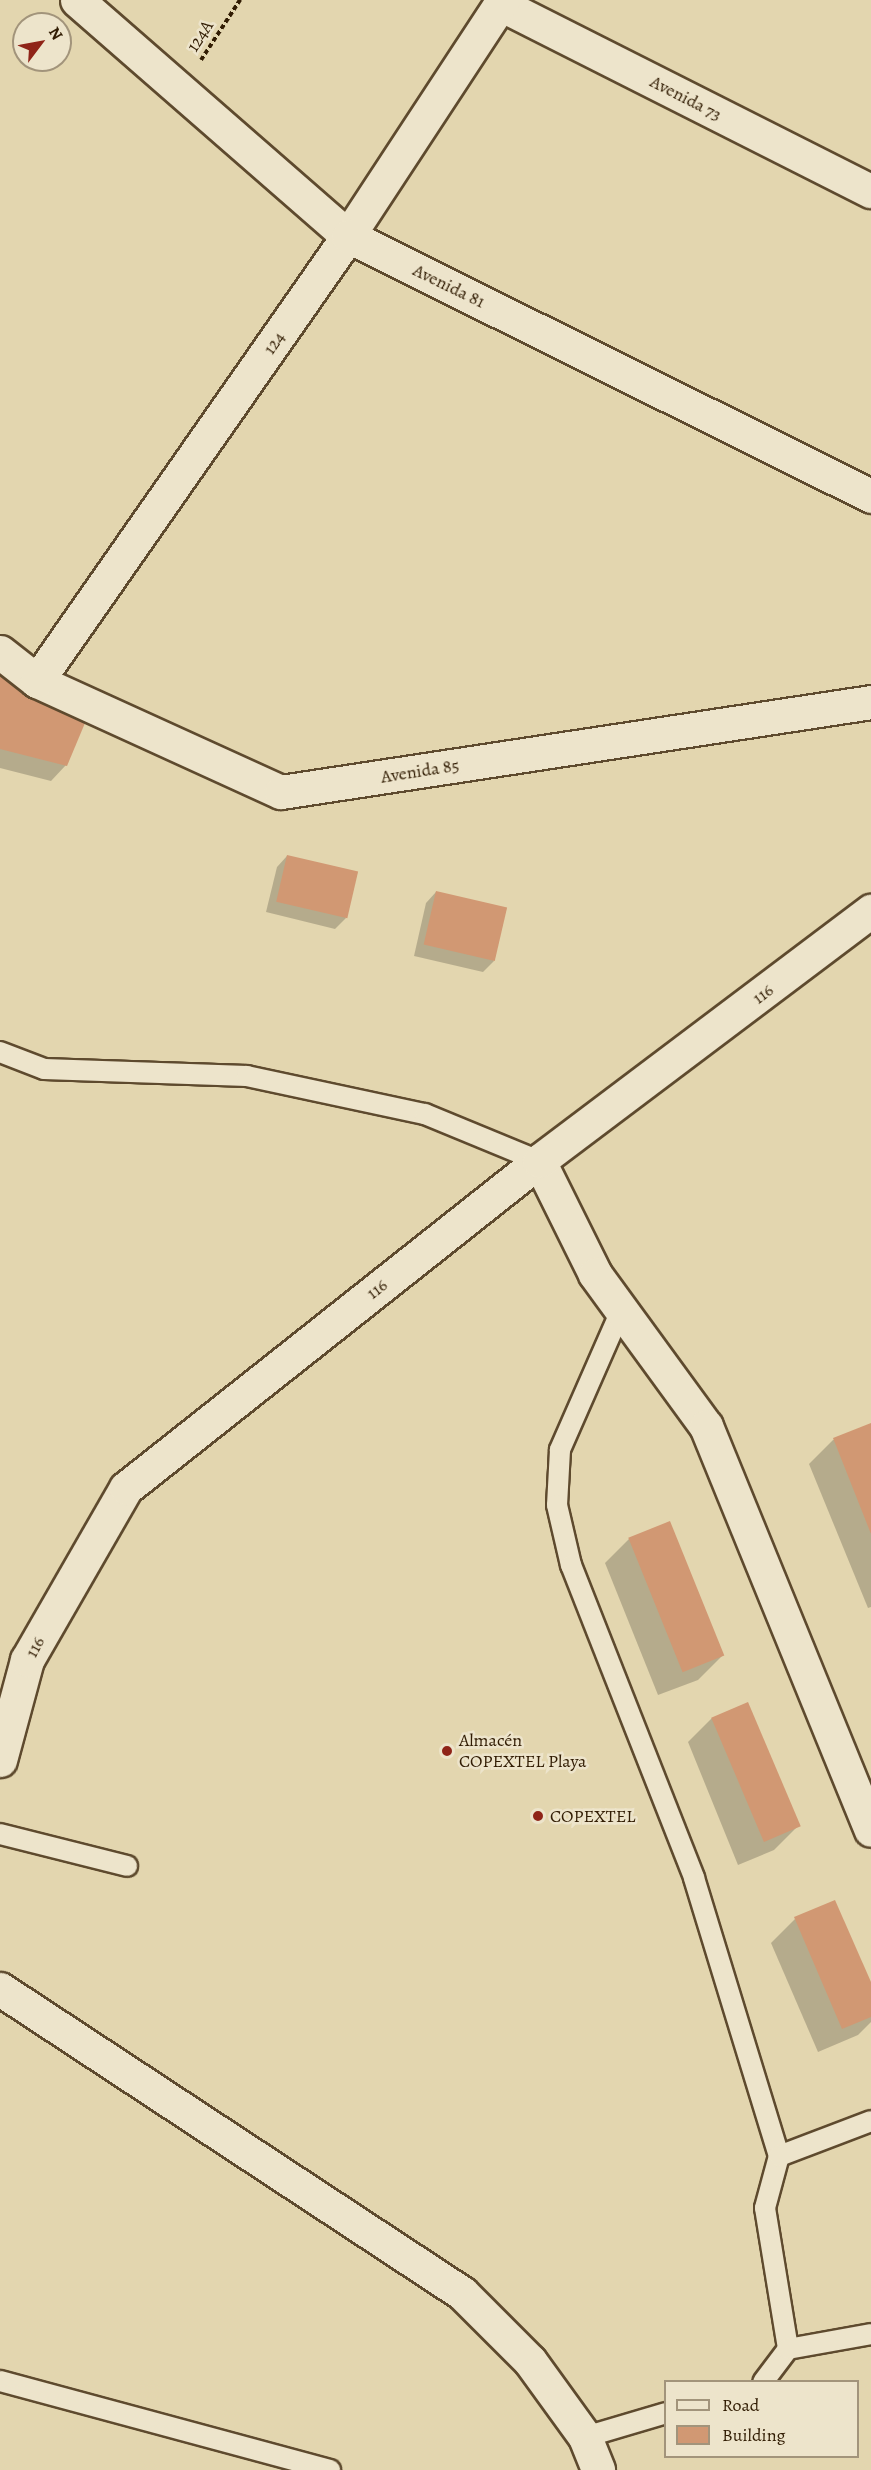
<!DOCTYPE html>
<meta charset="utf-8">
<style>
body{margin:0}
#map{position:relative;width:871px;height:2470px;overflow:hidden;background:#e3d6af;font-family:Alegreya,serif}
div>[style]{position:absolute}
.shadow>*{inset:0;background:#0003}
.building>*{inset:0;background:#d19873;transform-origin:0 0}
.path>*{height:4px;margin-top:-2px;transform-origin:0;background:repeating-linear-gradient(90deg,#311c03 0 4.5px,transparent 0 7.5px)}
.roads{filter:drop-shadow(2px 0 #5e4a2e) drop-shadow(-2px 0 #5e4a2e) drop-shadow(0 2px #5e4a2e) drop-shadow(0 -2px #5e4a2e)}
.lane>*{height:20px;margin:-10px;padding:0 10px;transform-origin:10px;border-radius:10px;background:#ede4cb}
.street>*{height:33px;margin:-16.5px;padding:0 16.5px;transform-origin:16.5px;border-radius:16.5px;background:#ede4cb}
.secondary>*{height:33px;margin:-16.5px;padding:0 16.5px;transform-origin:16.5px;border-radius:16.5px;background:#ede4cb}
.dots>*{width:16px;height:16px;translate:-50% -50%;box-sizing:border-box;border:3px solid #ede4cb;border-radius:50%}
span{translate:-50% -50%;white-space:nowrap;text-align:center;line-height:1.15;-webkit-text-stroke:5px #ede4cb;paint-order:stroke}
.street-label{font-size:18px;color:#311c03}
.poi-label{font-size:18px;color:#311c03}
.left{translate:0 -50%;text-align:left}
.legend{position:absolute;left:664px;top:2380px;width:195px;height:78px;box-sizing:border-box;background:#ede4cb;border:2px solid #a2947b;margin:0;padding:8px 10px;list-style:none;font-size:18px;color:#311c03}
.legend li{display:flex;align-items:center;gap:12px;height:30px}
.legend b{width:30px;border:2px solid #a2947b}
.north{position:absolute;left:12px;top:12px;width:60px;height:60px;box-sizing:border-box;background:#ede4cb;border:2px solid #a2947b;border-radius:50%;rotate:58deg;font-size:16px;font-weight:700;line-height:24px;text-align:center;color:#311c03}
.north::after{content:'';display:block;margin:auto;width:21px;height:27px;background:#8f2418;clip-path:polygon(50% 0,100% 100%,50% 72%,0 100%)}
</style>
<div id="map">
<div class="shadow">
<i style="clip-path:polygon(0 668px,66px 765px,51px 781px,0 768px)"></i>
<i style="clip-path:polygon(287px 856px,346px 918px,335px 929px,266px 912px,277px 867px)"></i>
<i style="clip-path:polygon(436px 892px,494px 961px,483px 972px,414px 956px,426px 903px)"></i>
<i style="clip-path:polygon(871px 1425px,871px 1607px,868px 1608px,809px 1464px,833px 1440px)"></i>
<i style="clip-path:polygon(629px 1539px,722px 1656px,698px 1680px,658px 1695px,605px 1563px)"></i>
<i style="clip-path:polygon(712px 1718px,798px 1826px,774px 1850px,738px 1865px,688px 1742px)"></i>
<i style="clip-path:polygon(795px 1919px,871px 1986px,871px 2022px,858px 2035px,818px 2052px,771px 1943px)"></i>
</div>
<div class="building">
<i style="clip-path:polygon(0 666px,85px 723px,67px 766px,0 749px)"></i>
<i style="left:287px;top:855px;width:73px;height:48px;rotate:13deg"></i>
<i style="left:436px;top:891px;width:73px;height:55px;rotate:13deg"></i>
<i style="clip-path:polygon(871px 1423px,871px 1534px,833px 1438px)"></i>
<i style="left:670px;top:1521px;width:145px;height:45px;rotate:68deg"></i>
<i style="left:748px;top:1702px;width:135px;height:40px;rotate:67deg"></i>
<i style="clip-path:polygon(835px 1900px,871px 1982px,871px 2017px,842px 2029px,794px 1917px)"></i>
</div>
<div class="path">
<i style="left:201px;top:60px;width:72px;rotate:-57deg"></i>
</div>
<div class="roads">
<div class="lane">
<i style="left:0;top:1052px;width:47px;rotate:21.1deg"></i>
<i style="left:44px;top:1069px;width:203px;rotate:2deg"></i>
<i style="left:247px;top:1076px;width:182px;rotate:12.1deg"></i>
<i style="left:425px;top:1114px;width:123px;rotate:22.4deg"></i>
<i style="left:615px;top:1305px;width:9px;rotate:58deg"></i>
<i style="left:620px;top:1313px;width:150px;rotate:113.7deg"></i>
<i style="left:560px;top:1450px;width:55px;rotate:93.1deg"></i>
<i style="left:557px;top:1505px;width:62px;rotate:76.9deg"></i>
<i style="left:571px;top:1565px;width:336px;rotate:68.5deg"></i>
<i style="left:694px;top:1878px;width:291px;rotate:73deg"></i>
<i style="left:779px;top:2156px;width:54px;rotate:105.1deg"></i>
<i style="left:765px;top:2208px;width:143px;rotate:80.7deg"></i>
<i style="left:788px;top:2349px;width:41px;rotate:127.1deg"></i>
<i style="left:0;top:1834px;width:131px;rotate:14.1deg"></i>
<i style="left:779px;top:2156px;width:98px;rotate:-20.8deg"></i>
<i style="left:788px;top:2349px;width:84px;rotate:-10.2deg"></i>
<i style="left:0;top:2381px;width:342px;rotate:15.1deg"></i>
<i style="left:585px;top:2437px;width:84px;rotate:-16.5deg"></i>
</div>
<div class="street">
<i style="left:500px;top:4px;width:415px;rotate:26.8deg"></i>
<i style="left:0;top:652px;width:47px;rotate:38.1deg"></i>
<i style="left:37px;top:681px;width:268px;rotate:24.5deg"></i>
<i style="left:281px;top:792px;width:597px;rotate:-8.67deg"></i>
<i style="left:37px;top:681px;width:543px;rotate:-55.05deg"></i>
<i style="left:348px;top:236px;width:282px;rotate:-56.7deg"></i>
<i style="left:539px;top:1161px;width:126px;rotate:63.6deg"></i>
<i style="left:595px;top:1274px;width:188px;rotate:53.9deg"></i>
<i style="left:706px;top:1426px;width:436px;rotate:67.8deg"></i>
</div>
<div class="secondary">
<i style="left:77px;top:0;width:359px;rotate:41.1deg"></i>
<i style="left:348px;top:236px;width:584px;rotate:26.43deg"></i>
<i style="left:0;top:1760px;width:104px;rotate:-74.9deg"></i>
<i style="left:27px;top:1660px;width:198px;rotate:-60.1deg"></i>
<i style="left:126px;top:1488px;width:527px;rotate:-38.37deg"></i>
<i style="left:539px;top:1161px;width:416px;rotate:-37deg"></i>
<i style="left:0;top:1989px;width:553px;rotate:33.35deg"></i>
<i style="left:462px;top:2293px;width:96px;rotate:45deg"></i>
<i style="left:530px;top:2361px;width:94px;rotate:54.1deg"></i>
<i style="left:585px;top:2437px;width:35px;rotate:68deg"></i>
</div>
</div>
<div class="dots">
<i style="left:447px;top:1751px;background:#8f2418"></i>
<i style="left:538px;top:1816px;background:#8f2418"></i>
</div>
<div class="street-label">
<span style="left:200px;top:36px;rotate:-57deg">124A</span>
<span style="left:686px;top:98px;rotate:27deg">Avenida 73</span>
<span style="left:449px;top:286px;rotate:26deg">Avenida 81</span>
<span style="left:274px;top:343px;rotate:-55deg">124</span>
<span style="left:420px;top:771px;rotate:-9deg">Avenida 85</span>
<span style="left:763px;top:994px;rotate:-37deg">116</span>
<span style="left:377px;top:1289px;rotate:-38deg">116</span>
<span style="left:35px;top:1647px;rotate:-62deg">116</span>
</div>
<div class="poi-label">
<span class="left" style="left:459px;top:1751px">Almacén<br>COPEXTEL Playa</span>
<span class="left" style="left:550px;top:1816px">COPEXTEL</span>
</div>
<ul class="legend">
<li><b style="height:8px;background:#ede4cb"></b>Road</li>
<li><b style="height:16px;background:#d19873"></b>Building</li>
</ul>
<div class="north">N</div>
</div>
